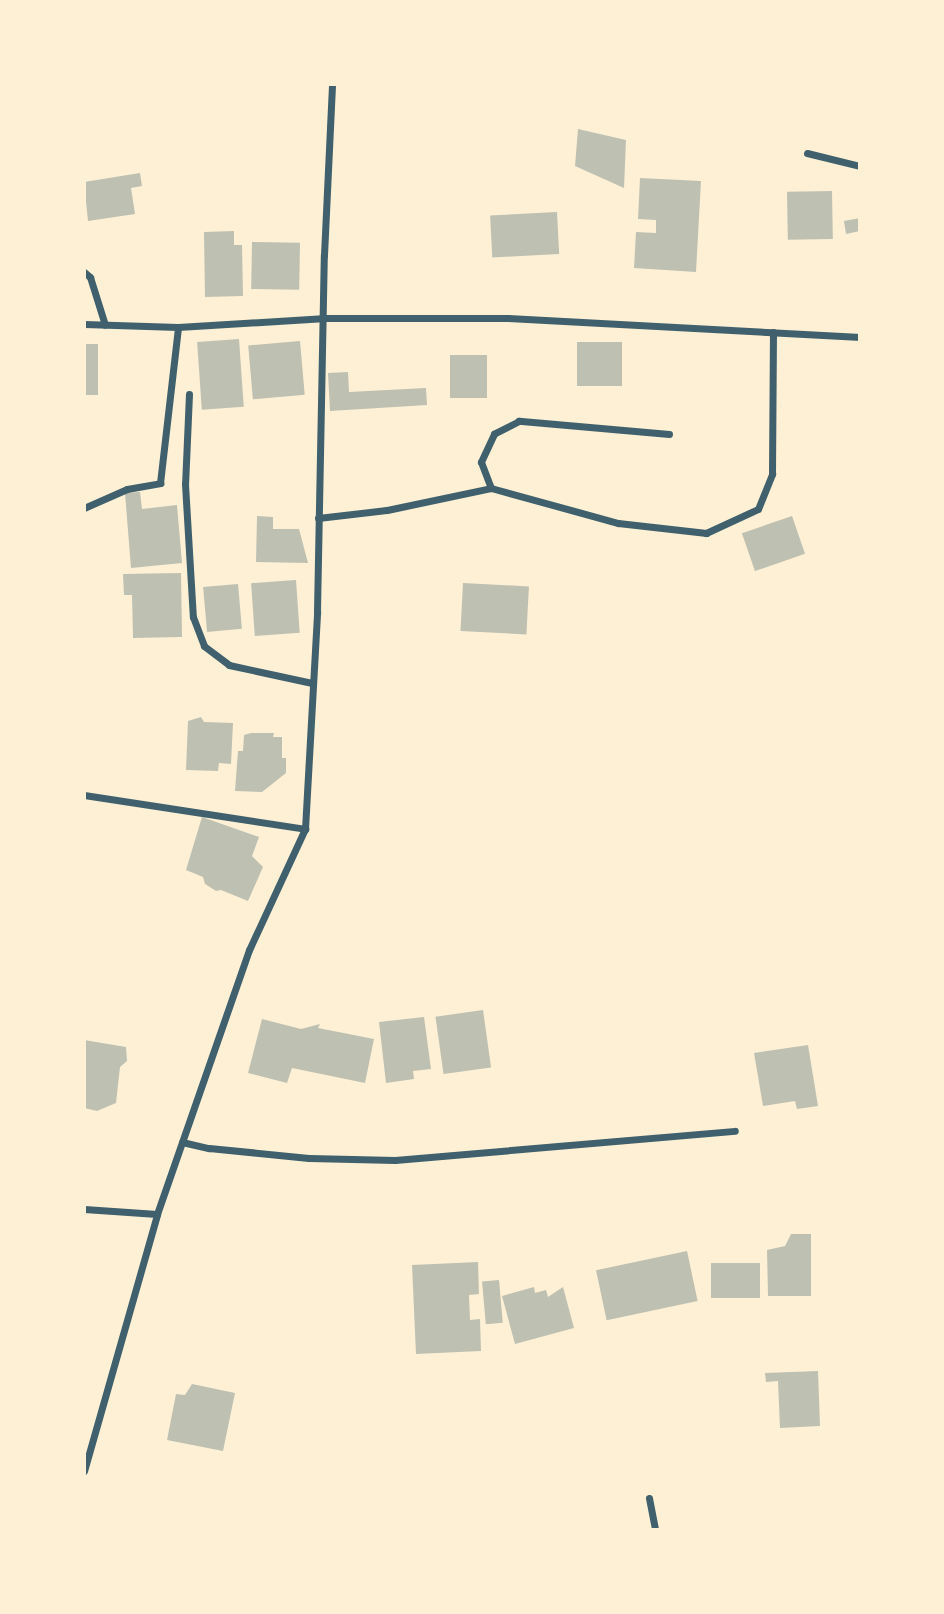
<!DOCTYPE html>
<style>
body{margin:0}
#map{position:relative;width:944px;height:1614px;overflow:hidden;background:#fdf0d5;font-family:"Roboto Serif",serif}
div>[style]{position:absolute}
.building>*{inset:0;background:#bec0b2;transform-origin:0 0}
.minor>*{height:7px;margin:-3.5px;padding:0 3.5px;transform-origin:3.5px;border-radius:3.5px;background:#3f606c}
span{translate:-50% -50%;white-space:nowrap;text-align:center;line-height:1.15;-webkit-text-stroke:7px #fdf0d5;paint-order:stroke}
.frame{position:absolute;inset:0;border:86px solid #fdf0d5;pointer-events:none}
</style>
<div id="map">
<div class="building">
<i style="clip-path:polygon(578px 129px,626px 140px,624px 188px,575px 166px)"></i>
<i style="clip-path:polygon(140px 173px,142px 186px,131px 188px,135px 214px,88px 221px,84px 182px)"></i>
<i style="clip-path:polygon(640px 178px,701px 181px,696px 272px,634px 268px,636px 232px,656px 233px,656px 220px,638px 219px)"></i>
<i style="left:832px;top:191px;width:48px;height:45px;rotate:89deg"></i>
<i style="left:557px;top:212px;width:42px;height:67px;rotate:87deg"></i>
<i style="clip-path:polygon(860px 218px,860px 231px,846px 234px,844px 221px)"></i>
<i style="clip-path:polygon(234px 231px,234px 245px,242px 245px,243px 296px,205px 297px,204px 232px)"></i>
<i style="left:252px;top:242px;width:48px;height:47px;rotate:1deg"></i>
<i style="left:239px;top:339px;width:68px;height:42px;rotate:86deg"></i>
<i style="left:300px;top:341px;width:54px;height:52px;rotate:85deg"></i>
<i style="left:577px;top:342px;width:45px;height:44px"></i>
<i style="left:84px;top:344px;width:14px;height:51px"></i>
<i style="left:450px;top:355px;width:37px;height:43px"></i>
<i style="clip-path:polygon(348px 372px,349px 392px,426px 388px,427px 405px,330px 411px,328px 373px)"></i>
<i style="clip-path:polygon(140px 492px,142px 509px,177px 505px,182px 563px,131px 568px,125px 493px)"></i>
<i style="clip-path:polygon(257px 516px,273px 517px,273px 529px,299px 529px,308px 563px,256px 562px)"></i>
<i style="left:792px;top:516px;width:40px;height:53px;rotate:71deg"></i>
<i style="clip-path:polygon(181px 573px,182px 637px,133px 638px,132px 595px,124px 595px,123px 574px)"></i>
<i style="left:296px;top:580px;width:53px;height:45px;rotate:86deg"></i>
<i style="left:463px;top:583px;width:66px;height:48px;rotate:3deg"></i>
<i style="left:238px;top:584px;width:45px;height:35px;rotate:85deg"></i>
<i style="clip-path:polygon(201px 717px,204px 722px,233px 723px,231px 764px,219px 763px,218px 771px,186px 770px,188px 721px)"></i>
<i style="clip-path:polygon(251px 733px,274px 733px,273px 737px,282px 737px,282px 758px,286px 758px,286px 773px,262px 792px,235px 791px,238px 751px,243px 751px,244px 735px)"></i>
<i style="clip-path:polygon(202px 817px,259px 837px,252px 856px,263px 867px,248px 901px,221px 890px,216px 891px,205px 884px,203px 877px,186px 870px)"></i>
<i style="left:483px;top:1010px;width:58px;height:48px;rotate:82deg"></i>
<i style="clip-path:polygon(424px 1017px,431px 1069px,413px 1071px,414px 1079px,386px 1083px,379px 1022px)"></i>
<i style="clip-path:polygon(262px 1019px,301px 1029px,320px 1024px,318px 1028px,374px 1039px,365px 1083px,292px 1068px,287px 1083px,248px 1073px)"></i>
<i style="clip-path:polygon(84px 1040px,126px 1047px,127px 1061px,120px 1067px,116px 1103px,97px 1111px,84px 1108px)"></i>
<i style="clip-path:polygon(808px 1045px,818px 1106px,797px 1109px,795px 1101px,763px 1106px,754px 1053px)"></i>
<i style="clip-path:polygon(791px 1234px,811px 1234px,811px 1296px,768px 1296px,767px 1250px,785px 1246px)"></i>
<i style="left:687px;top:1251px;width:51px;height:93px;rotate:78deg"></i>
<i style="clip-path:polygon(478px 1262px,479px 1294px,469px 1295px,470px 1320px,480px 1319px,481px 1351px,416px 1354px,412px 1265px)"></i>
<i style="left:760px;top:1263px;width:35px;height:49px;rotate:90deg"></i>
<i style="left:499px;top:1280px;width:43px;height:17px;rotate:85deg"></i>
<i style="clip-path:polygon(534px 1287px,535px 1293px,546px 1290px,548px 1297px,563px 1287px,574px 1328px,515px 1344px,502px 1296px)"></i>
<i style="clip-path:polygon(818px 1371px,820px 1426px,780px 1428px,778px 1381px,766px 1382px,765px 1373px)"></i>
<i style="clip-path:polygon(192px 1384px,235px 1393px,223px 1451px,167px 1440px,176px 1394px,185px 1395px)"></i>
</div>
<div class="minor">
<i style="left:807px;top:153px;width:55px;rotate:13.8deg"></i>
<i style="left:84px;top:272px;width:8px;rotate:40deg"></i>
<i style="left:90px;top:277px;width:50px;rotate:72.6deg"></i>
<i style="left:84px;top:324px;width:94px;rotate:1.8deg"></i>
<i style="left:178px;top:327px;width:148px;rotate:-3.5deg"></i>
<i style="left:326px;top:318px;width:182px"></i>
<i style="left:508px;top:318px;width:353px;rotate:3.1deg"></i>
<i style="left:189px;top:394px;width:90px;rotate:92.5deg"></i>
<i style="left:185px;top:484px;width:133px;rotate:86.6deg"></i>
<i style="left:193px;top:617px;width:31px;rotate:69deg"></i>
<i style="left:204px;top:646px;width:31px;rotate:37deg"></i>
<i style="left:229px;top:665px;width:85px;rotate:12.2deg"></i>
<i style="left:669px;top:434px;width:151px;rotate:-175deg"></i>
<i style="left:519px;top:421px;width:28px;rotate:153deg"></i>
<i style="left:494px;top:434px;width:31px;rotate:115deg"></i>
<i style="left:481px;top:462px;width:28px;rotate:69deg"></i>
<i style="left:491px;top:488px;width:132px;rotate:15.4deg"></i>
<i style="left:618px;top:523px;width:89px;rotate:6.5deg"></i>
<i style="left:706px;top:533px;width:57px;rotate:-24.8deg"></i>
<i style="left:758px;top:509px;width:38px;rotate:-68deg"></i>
<i style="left:772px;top:474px;width:142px;rotate:-89.6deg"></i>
<i style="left:84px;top:508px;width:47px;rotate:-23.8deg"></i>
<i style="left:127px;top:489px;width:34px;rotate:-10deg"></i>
<i style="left:160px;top:483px;width:157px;rotate:-83.4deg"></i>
<i style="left:318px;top:518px;width:69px;rotate:-6.6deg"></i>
<i style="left:387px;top:510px;width:106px;rotate:-11.9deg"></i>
<i style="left:84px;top:795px;width:224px;rotate:8.7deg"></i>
<i style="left:182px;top:1142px;width:28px;rotate:13deg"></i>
<i style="left:209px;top:1148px;width:100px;rotate:5.7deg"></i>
<i style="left:309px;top:1158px;width:86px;rotate:1.3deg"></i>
<i style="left:395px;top:1160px;width:341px;rotate:-4.9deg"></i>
<i style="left:84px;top:1209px;width:73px;rotate:3.9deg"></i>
<i style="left:84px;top:1471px;width:267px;rotate:-74.1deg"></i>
<i style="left:157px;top:1214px;width:280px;rotate:-70.8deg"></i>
<i style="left:249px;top:950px;width:133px;rotate:-65.2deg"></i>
<i style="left:305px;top:829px;width:218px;rotate:-86.8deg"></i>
<i style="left:317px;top:611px;width:356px;rotate:-88.9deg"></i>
<i style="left:324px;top:255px;width:171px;rotate:-87.3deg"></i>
<i style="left:649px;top:1498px;width:33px;rotate:79deg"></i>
</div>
<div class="frame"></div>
</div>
